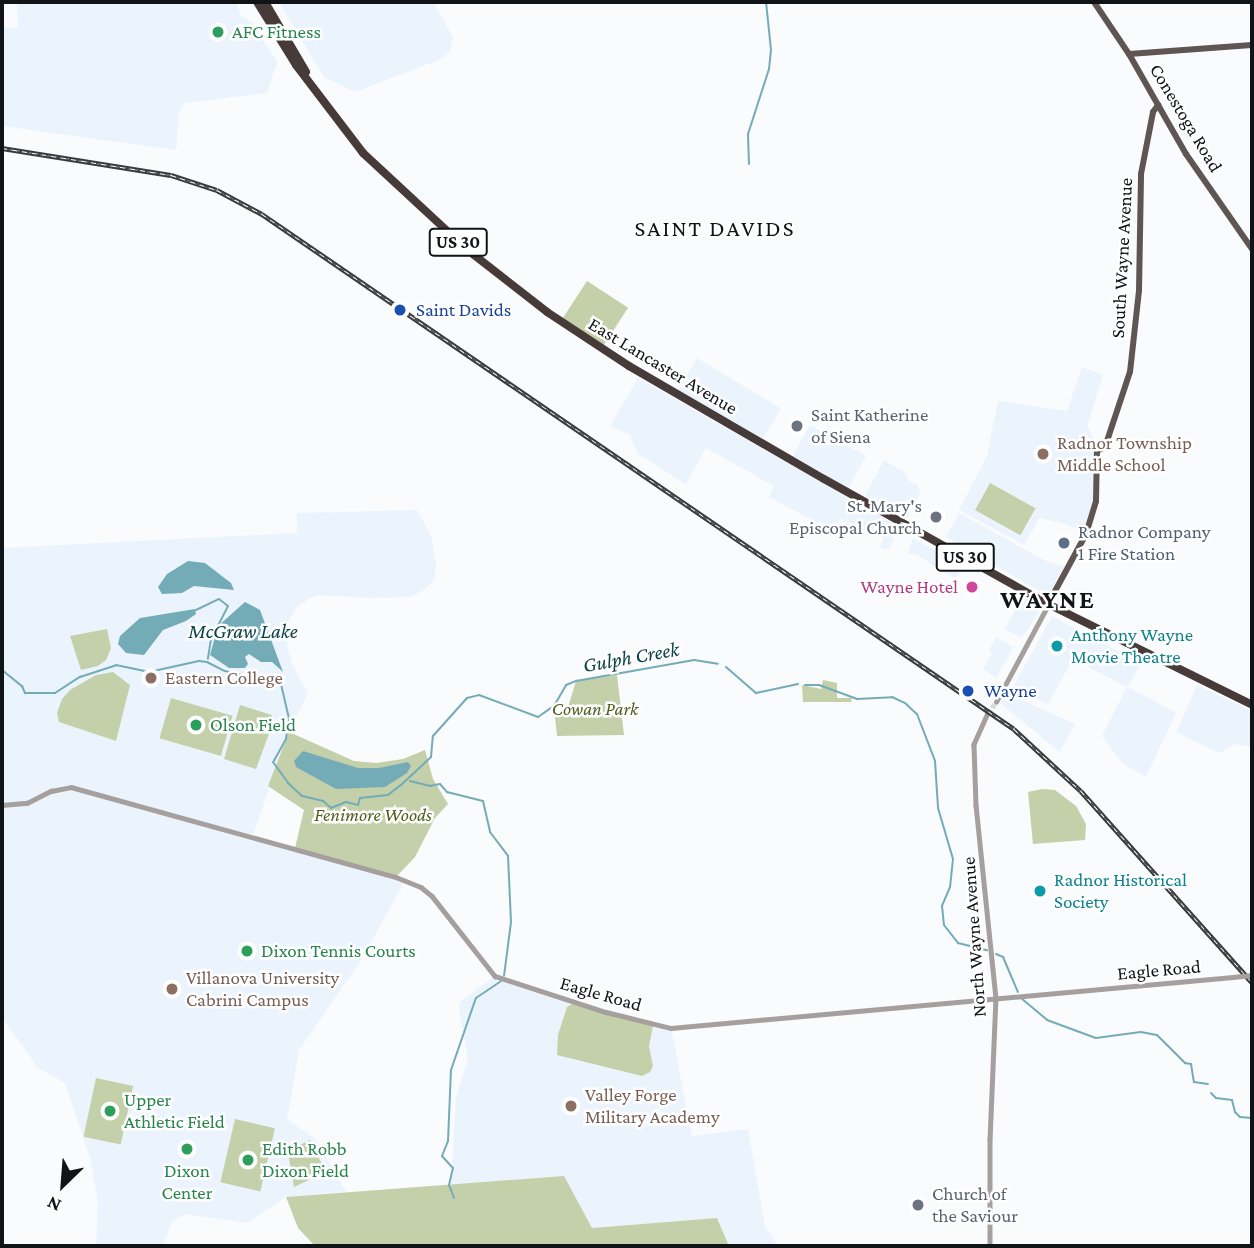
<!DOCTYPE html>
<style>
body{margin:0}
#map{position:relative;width:1254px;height:1248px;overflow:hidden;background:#f9fbfd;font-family:"Crimson Pro",serif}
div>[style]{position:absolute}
.built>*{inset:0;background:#ebf4fd;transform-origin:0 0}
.green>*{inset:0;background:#c4d0a9;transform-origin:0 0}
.water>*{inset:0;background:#73acb7}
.stream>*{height:2px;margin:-1px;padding:0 1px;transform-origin:1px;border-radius:1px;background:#73acb7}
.minor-tunnel>*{height:4.5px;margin-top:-2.25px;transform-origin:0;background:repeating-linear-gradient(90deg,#d6d8da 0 4.5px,transparent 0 6.5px)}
.minor>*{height:4.5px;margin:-2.25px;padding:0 2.25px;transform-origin:2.25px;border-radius:2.25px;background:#a59f9e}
.major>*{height:6px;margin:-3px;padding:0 3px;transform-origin:3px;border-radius:3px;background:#5f5553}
.highway>*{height:8px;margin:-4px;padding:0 4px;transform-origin:4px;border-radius:4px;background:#463b39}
.rail>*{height:4.5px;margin-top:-2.25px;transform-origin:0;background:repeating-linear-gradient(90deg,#fff 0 5px,#383b3e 0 10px);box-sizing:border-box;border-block:2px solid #383b3e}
.minor-bridge>*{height:4.5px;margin:-2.25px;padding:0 2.25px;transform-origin:2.25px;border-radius:2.25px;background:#a59f9e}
.dots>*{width:19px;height:19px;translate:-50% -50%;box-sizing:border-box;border:4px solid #fff;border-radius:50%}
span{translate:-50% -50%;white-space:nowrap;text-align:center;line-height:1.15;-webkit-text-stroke:5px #fff;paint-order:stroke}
.shield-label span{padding:2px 5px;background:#fff;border:2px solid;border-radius:5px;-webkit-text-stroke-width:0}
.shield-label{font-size:18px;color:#111417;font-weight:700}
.leisure-label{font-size:19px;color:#27864d}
.left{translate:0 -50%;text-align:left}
.street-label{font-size:19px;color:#111417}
.transit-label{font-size:19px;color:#164399}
.worship-label{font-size:19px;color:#5b616d}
.right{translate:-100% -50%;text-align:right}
.education-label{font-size:19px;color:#785e54}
.service-label{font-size:19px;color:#4e5e75}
.hotel-label{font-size:19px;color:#b23c85}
.culture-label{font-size:19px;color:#0d838f}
.park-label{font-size:19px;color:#505f1e;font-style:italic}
.water-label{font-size:21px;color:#0c424a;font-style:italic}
.quarter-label{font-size:23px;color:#111417;letter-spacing:2px}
.district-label{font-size:26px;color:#111417;font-weight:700;letter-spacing:2px}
.frame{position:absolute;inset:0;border:4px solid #111417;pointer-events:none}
.north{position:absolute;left:28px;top:1150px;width:70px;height:70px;-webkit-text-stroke:5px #fff;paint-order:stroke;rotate:205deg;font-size:19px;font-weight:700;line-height:28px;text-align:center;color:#111417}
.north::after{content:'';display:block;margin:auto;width:24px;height:32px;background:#111417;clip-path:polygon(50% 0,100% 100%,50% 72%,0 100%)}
</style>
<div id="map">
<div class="built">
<i style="clip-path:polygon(17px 2px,236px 2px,241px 16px,252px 22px,277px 62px,267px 93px,185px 103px,179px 112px,176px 150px,2px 126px,2px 29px,18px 27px)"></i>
<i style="clip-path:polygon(279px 2px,433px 2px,453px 37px,450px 51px,441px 59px,355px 92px,324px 77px)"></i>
<i style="left:697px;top:358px;width:98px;height:37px;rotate:31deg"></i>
<i style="clip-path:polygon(1082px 367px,1103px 375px,1087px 426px,1097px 444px,1098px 479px,1086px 534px,1067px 525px,1040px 518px,1024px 545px,959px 510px,987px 456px,998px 401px,1067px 411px)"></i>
<i style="clip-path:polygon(638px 378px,898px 526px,890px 549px,880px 548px,883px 538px,841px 519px,832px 531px,769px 497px,774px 486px,706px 448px,686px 484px,638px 454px,630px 435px,610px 426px)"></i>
<i style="left:810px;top:425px;width:64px;height:37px;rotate:29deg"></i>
<i style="clip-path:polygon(884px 460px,903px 471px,909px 481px,918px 486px,920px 493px,907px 519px,865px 496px)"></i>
<i style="clip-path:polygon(417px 510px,431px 536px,436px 563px,434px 580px,424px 590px,410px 597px,367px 598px,321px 595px,310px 598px,296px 608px,288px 622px,287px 644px,292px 664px,308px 693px,289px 732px,253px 835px,405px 881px,361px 960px,299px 1050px,287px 1119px,317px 1140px,346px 1192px,285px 1197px,248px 1223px,185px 1214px,172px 1222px,163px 1246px,96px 1246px,98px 1202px,90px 1158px,65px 1083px,38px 1068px,2px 1017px,2px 548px,297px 533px,297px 513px)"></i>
<i style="clip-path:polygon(959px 513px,1048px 562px,1064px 566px,1048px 596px,946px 537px)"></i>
<i style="clip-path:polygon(913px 538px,963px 567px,956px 579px,917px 555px,908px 554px)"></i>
<i style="clip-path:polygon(1022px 597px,1042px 607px,1022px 638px,1005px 629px)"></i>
<i style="clip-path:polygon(1052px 616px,1141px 663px,1128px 687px,1176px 713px,1146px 777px,1123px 764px,1102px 736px,1127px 687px,1073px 659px,1048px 704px,1012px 689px)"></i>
<i style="clip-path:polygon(996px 637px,1013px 647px,996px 678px,983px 669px,992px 653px,989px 650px)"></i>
<i style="clip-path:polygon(1197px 685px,1252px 711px,1252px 747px,1234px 744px,1219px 753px,1176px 732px)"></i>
<i style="clip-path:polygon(1006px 693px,1075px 724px,1060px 752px,1001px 704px)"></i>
<i style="clip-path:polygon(495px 976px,606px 1012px,671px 1028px,692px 1136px,748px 1129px,765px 1227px,778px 1246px,729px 1246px,717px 1218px,592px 1228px,451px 1184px,456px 1098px,468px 1058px,459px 1010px,461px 1001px)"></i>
</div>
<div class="green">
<i style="left:587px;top:281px;width:49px;height:49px;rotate:33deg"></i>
<i style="left:990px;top:483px;width:52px;height:31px;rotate:29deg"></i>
<i style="clip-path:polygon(107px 629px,111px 648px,106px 660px,98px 666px,81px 670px,70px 636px)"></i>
<i style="clip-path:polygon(113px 672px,130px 685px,116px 741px,59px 722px,57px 713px,62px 699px,70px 690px,96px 675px)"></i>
<i style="clip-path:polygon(617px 675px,624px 735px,557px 736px,555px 717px,569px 704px,576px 681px)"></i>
<i style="clip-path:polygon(823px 680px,837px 683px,837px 698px,852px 698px,851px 702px,803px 702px,802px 685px,821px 689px)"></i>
<i style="left:171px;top:698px;width:64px;height:42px;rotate:16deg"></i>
<i style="clip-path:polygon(240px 705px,272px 715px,270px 731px,256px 769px,224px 759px)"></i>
<i style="clip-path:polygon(289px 732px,354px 761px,376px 763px,403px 759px,425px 750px,433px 779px,448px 804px,435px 818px,415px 857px,396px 877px,295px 848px,304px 810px,268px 786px)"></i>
<i style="clip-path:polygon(1042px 789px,1055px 790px,1076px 806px,1086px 824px,1085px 840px,1033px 844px,1028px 792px)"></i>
<i style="clip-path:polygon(572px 1004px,653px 1026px,649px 1046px,653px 1066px,650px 1072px,642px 1076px,557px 1055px,558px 1035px,567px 1007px)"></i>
<i style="left:96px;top:1078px;width:38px;height:60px;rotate:12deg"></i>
<i style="left:235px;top:1119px;width:41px;height:65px;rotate:13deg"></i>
<i style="clip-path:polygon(310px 1140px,326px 1172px,294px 1187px,289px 1158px,298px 1146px)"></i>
<i style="clip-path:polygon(564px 1176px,592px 1228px,717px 1218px,729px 1246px,315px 1246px,298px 1228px,286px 1197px)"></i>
</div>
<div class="water">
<i style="clip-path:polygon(188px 561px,205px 563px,231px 583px,234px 590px,194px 586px,182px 593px,162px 594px,158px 587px,167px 574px)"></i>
<i style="clip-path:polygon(245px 602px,260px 610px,283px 672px,272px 662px,261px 662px,249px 654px,245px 657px,248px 664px,245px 668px,229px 668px,210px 655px,218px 626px)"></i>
<i style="clip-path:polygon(195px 609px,196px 614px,186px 621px,163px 630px,144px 655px,126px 653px,118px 644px,120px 636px,140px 618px)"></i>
<i style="clip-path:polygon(303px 751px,358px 768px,379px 768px,408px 762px,411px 766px,407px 773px,385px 787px,336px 789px,296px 767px,294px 761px)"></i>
</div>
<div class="stream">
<i style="left:749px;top:164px;width:30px;rotate:-92deg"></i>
<i style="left:748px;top:134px;width:68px;rotate:-72.1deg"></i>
<i style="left:769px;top:69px;width:19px;rotate:-84deg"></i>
<i style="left:771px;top:50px;width:48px;rotate:-95.9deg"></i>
<i style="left:196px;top:610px;width:25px;rotate:-26deg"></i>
<i style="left:219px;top:599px;width:11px;rotate:38deg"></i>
<i style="left:228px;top:606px;width:37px;rotate:117deg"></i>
<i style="left:211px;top:639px;width:20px;rotate:99deg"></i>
<i style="left:726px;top:667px;width:40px;rotate:41deg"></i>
<i style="left:756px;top:693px;width:43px;rotate:-12.1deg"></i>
<i style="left:2px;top:670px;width:26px;rotate:39deg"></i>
<i style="left:22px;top:686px;width:8px;rotate:67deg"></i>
<i style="left:25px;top:693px;width:30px"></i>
<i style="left:55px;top:693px;width:30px;rotate:-33deg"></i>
<i style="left:80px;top:677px;width:38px;rotate:-18deg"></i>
<i style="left:116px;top:665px;width:34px;rotate:12deg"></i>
<i style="left:149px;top:672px;width:51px;rotate:-12.4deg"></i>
<i style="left:199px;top:661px;width:8px;rotate:7deg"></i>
<i style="left:207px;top:662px;width:20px;rotate:27deg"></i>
<i style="left:225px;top:671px;width:57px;rotate:13.1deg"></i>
<i style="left:281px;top:684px;width:37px;rotate:77deg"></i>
<i style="left:289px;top:720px;width:19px;rotate:99deg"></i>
<i style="left:286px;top:739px;width:26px;rotate:119deg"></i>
<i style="left:273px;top:762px;width:26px;rotate:54deg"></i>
<i style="left:288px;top:783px;width:19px;rotate:43deg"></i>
<i style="left:302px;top:796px;width:22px;rotate:13deg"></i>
<i style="left:323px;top:801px;width:11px;rotate:41deg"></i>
<i style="left:331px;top:808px;width:16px;rotate:-22deg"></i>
<i style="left:346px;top:802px;width:12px;rotate:14deg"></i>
<i style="left:358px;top:805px;width:7px;rotate:-74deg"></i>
<i style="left:360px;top:798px;width:28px;rotate:-6deg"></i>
<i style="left:388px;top:795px;width:16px;rotate:-38deg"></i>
<i style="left:401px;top:785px;width:41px;rotate:-43deg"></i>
<i style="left:431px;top:757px;width:21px;rotate:-85deg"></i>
<i style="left:433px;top:736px;width:51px;rotate:-48.2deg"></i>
<i style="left:467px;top:698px;width:12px;rotate:-14deg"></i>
<i style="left:479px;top:695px;width:63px;rotate:20.4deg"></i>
<i style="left:538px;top:717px;width:19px;rotate:-35deg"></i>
<i style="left:554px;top:706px;width:24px;rotate:-60deg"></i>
<i style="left:566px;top:685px;width:11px;rotate:-22deg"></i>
<i style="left:576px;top:681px;width:120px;rotate:-10.1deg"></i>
<i style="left:694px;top:660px;width:24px;rotate:9deg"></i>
<i style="left:805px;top:685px;width:14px"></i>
<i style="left:819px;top:685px;width:40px;rotate:20.2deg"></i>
<i style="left:857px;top:699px;width:35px;rotate:-3deg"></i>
<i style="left:892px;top:697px;width:14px;rotate:25deg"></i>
<i style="left:905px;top:703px;width:16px;rotate:43deg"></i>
<i style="left:917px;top:714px;width:50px;rotate:69deg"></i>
<i style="left:935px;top:761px;width:47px;rotate:86.3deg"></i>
<i style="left:938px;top:808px;width:53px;rotate:73.6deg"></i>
<i style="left:953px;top:859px;width:28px;rotate:96deg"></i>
<i style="left:950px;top:887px;width:21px;rotate:113deg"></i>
<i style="left:942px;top:906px;width:19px;rotate:84deg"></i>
<i style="left:944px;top:925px;width:23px;rotate:52deg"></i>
<i style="left:958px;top:943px;width:30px;rotate:14deg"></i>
<i style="left:410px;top:781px;width:21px;rotate:14deg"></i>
<i style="left:430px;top:786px;width:10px;rotate:-11deg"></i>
<i style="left:440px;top:784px;width:11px;rotate:49deg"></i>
<i style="left:447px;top:792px;width:37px;rotate:14deg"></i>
<i style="left:483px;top:801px;width:32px;rotate:77deg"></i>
<i style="left:490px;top:832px;width:30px;rotate:53deg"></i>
<i style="left:508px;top:856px;width:66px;rotate:87.4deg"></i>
<i style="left:511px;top:922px;width:54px;rotate:97.4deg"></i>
<i style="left:996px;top:954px;width:8px;rotate:23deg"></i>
<i style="left:1003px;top:957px;width:38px;rotate:67deg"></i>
<i style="left:1021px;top:998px;width:34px;rotate:40deg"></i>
<i style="left:1047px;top:1020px;width:52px;rotate:20.2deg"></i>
<i style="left:1096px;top:1038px;width:45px;rotate:-7.6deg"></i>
<i style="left:1141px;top:1032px;width:16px;rotate:11deg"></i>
<i style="left:1157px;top:1035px;width:40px;rotate:45deg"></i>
<i style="left:1185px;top:1063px;width:6px;rotate:9deg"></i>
<i style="left:1191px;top:1064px;width:18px;rotate:81deg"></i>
<i style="left:1194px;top:1082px;width:14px;rotate:8deg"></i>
<i style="left:1211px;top:1093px;width:7px;rotate:45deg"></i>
<i style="left:1216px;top:1098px;width:16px;rotate:7deg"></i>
<i style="left:1232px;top:1100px;width:12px;rotate:76deg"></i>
<i style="left:1235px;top:1112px;width:7px;rotate:45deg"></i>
<i style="left:1240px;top:1117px;width:12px;rotate:5deg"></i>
<i style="left:454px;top:1198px;width:14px;rotate:-111deg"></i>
<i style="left:449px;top:1185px;width:17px;rotate:-77deg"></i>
<i style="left:453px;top:1168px;width:16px;rotate:-133deg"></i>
<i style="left:442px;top:1156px;width:16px;rotate:-68deg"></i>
<i style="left:448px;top:1141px;width:71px;rotate:-87.6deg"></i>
<i style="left:451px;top:1070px;width:76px;rotate:-70.9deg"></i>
<i style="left:476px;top:998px;width:30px;rotate:-34deg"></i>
</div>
<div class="minor-tunnel">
<i style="left:988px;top:713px;width:14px;rotate:-54deg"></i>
</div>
<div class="minor">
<i style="left:996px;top:702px;width:110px;rotate:-61.8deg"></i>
<i style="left:988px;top:713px;width:35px;rotate:114deg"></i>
<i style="left:974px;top:745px;width:60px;rotate:88.1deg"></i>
<i style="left:976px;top:805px;width:193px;rotate:84.1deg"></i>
<i style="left:996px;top:997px;width:142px;rotate:92.4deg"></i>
<i style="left:990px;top:1139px;width:107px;rotate:90deg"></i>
<i style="left:2px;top:805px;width:25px;rotate:-5deg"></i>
<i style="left:27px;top:803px;width:27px;rotate:-27deg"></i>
<i style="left:51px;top:791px;width:20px;rotate:-11deg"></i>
<i style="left:71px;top:787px;width:337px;rotate:15.5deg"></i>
<i style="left:396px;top:877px;width:27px;rotate:22deg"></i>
<i style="left:421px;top:887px;width:14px;rotate:39deg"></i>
<i style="left:432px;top:896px;width:102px;rotate:51.8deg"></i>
<i style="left:495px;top:976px;width:117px;rotate:18deg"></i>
<i style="left:606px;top:1012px;width:67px;rotate:13.8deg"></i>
<i style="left:671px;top:1028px;width:564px;rotate:-5.19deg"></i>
</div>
<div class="major">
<i style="left:1094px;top:2px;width:63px;rotate:56.1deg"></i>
<i style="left:1129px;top:54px;width:115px;rotate:60.3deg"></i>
<i style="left:1186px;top:154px;width:116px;rotate:55.2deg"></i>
<i style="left:1129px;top:54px;width:123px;rotate:-4.2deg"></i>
<i style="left:1048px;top:604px;width:80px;rotate:-61.5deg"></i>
<i style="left:1086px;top:534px;width:34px;rotate:-73deg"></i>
<i style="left:1096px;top:501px;width:50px;rotate:-88.9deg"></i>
<i style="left:1097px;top:451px;width:9px;rotate:-27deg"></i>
<i style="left:1105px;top:447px;width:79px;rotate:-71.6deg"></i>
<i style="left:1130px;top:372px;width:81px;rotate:-83.7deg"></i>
<i style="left:1139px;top:291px;width:117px;rotate:-89deg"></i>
<i style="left:1141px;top:174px;width:63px;rotate:-79deg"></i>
<i style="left:1153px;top:112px;width:9px;rotate:-54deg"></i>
</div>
<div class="highway">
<i style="left:257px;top:2px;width:74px;rotate:58.2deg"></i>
<i style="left:296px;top:65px;width:111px;rotate:52.7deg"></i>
<i style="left:363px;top:153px;width:144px;rotate:42.8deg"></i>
<i style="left:469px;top:251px;width:99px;rotate:38deg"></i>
<i style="left:547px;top:312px;width:98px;rotate:33.4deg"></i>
<i style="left:629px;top:366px;width:225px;rotate:30.1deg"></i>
<i style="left:824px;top:479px;width:257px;rotate:29.2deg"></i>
<i style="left:1048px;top:604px;width:228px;rotate:26.3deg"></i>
<i style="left:265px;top:2px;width:81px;rotate:59.6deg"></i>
</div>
<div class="rail">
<i style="left:2px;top:148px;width:171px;rotate:9.1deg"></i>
<i style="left:171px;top:175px;width:48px;rotate:18.1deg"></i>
<i style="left:217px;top:190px;width:51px;rotate:28.1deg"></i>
<i style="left:262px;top:214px;width:911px;rotate:34.4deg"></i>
<i style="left:1014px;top:729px;width:91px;rotate:42.8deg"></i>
<i style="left:1081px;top:791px;width:256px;rotate:48.2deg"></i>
</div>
<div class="minor-bridge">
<i style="left:1233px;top:977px;width:19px;rotate:-6deg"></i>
</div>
<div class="dots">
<i style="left:218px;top:32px;background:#2e9e5b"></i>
<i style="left:400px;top:310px;background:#1a4fb4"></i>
<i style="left:797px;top:426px;background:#6b7280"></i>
<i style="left:1043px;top:454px;background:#8d6e63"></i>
<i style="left:936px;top:517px;background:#6b7280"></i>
<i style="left:1064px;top:543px;background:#5c6f8a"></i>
<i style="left:972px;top:587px;background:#d1479c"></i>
<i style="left:1057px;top:646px;background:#0f9aa8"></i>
<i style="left:151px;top:678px;background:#8d6e63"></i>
<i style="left:968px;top:691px;background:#1a4fb4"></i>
<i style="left:196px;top:725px;background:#2e9e5b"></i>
<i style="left:1040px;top:891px;background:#0f9aa8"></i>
<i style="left:247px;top:951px;background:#2e9e5b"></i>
<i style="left:172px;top:989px;background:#8d6e63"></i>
<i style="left:571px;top:1106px;background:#8d6e63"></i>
<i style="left:110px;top:1111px;background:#2e9e5b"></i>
<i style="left:187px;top:1149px;background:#2e9e5b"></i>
<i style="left:248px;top:1160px;background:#2e9e5b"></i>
<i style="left:918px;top:1205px;background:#6b7280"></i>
</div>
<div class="shield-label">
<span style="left:458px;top:242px">US 30</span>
<span style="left:965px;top:557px">US 30</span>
</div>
<div class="leisure-label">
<span class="left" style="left:232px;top:32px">AFC Fitness</span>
<span class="left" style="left:210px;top:725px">Olson Field</span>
<span class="left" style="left:261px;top:951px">Dixon Tennis Courts</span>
<span class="left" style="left:124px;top:1111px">Upper<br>Athletic Field</span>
<span class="left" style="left:262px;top:1160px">Edith Robb<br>Dixon Field</span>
<span style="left:187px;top:1182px">Dixon<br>Center</span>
</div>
<div class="street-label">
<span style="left:1186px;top:118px;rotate:59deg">Conestoga Road</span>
<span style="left:1122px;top:258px;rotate:-87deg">South Wayne Avenue</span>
<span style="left:663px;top:366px;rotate:31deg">East Lancaster Avenue</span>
<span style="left:974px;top:937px;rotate:-94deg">North Wayne Avenue</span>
<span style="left:1159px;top:970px;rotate:-5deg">Eagle Road</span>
<span style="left:601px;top:994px;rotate:16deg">Eagle Road</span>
</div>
<div class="transit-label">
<span class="left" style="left:416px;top:310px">Saint Davids</span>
<span class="left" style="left:984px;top:691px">Wayne</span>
</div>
<div class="worship-label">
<span class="left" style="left:811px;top:426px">Saint Katherine<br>of Siena</span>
<span class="right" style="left:922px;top:517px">St. Mary's<br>Episcopal Church</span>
<span class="left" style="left:932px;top:1205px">Church of<br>the Saviour</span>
</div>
<div class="education-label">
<span class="left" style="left:1057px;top:454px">Radnor Township<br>Middle School</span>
<span class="left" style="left:165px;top:678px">Eastern College</span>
<span class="left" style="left:186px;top:989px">Villanova University<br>Cabrini Campus</span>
<span class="left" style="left:585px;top:1106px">Valley Forge<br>Military Academy</span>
</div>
<div class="service-label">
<span class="left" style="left:1078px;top:543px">Radnor Company<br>1 Fire Station</span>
</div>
<div class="hotel-label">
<span class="right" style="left:958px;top:587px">Wayne Hotel</span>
</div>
<div class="culture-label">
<span class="left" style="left:1071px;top:646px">Anthony Wayne<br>Movie Theatre</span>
<span class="left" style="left:1054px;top:891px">Radnor Historical<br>Society</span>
</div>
<div class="park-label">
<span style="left:595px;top:709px">Cowan Park</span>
<span style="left:373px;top:815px">Fenimore Woods</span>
</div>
<div class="water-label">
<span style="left:243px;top:631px">McGraw Lake</span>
<span style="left:631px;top:657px;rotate:-10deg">Gulph Creek</span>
</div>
<div class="quarter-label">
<span style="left:715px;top:228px">SAINT DAVIDS</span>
</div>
<div class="district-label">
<span style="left:1048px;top:600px">WAYNE</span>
</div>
<div class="frame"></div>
<div class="north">N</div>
</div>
